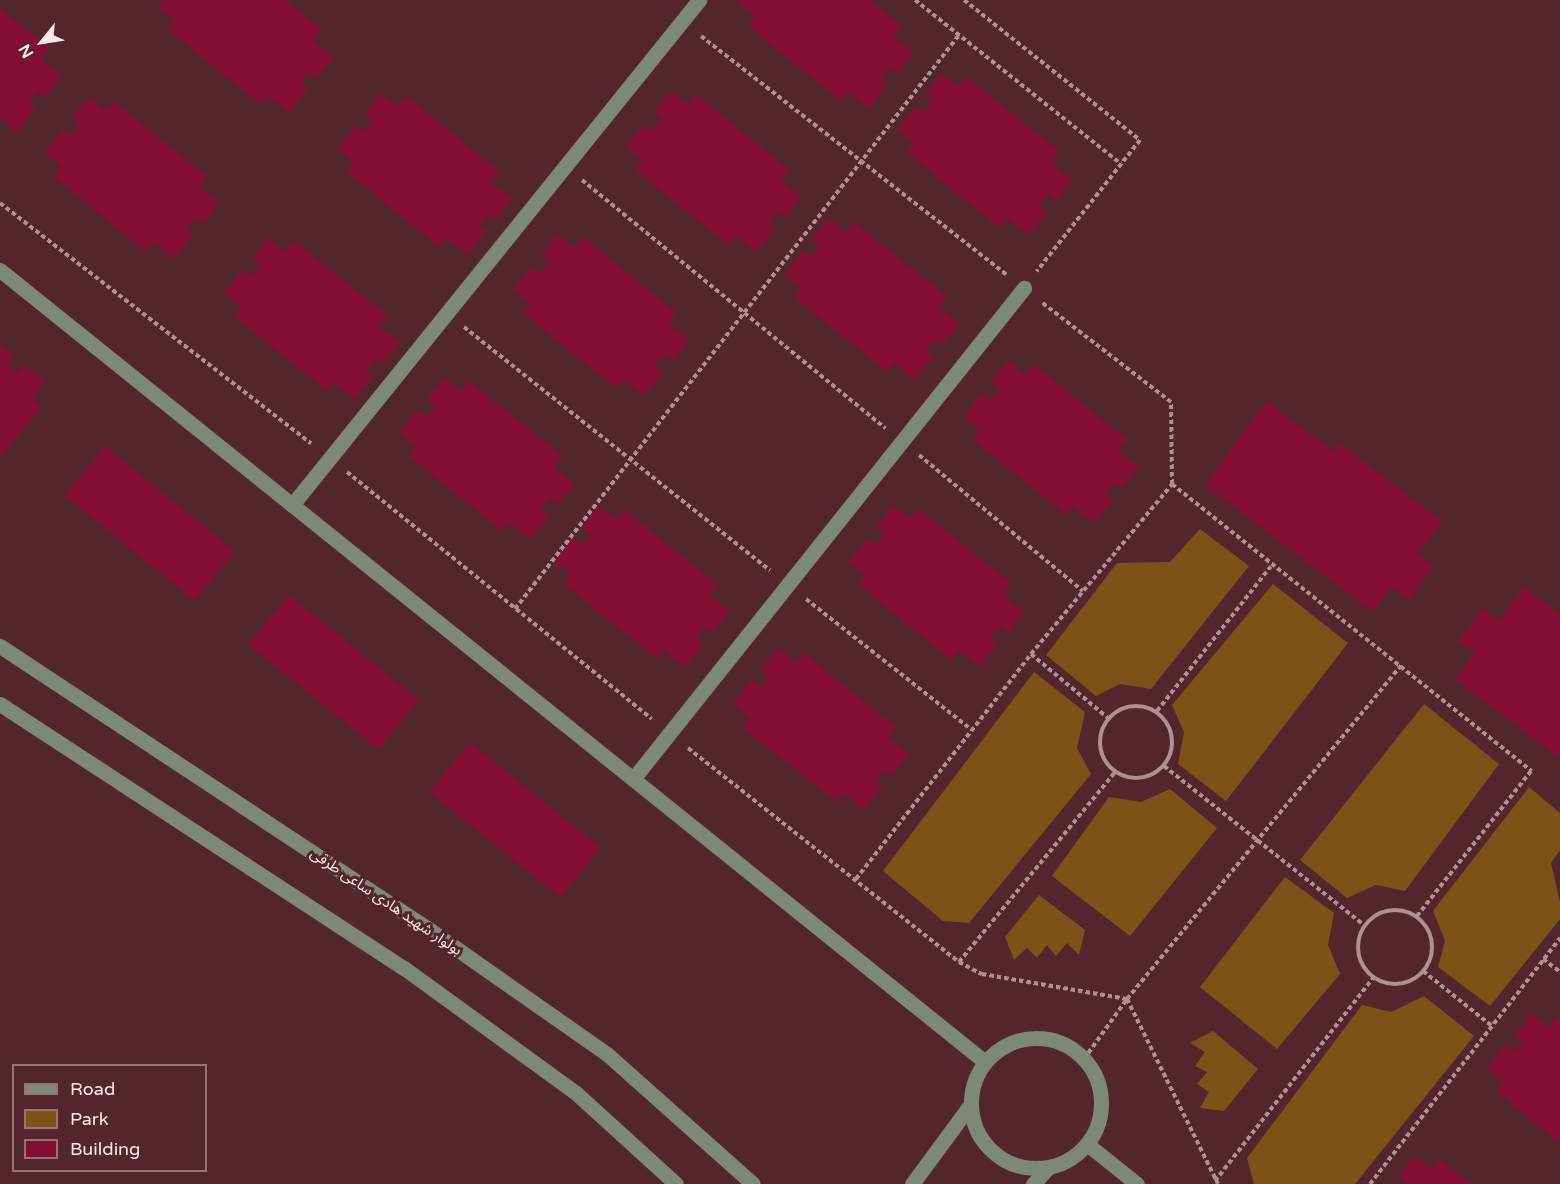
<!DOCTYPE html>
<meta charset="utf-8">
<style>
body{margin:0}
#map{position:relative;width:1560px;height:1184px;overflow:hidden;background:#53262e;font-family:"Varela Round","Noto Sans Arabic",sans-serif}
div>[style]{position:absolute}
.green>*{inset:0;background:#7c5218}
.building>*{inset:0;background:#850e34;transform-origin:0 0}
.path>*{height:4px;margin-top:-2px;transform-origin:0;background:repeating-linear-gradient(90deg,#b19094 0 4.5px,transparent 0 7.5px)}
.path>.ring{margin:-2px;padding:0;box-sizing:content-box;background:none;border:4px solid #b19094;border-radius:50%}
.minor>*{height:15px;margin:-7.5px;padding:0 7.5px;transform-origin:7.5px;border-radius:7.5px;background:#7e8876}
.minor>.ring{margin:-7.5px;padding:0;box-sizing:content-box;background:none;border:15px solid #7e8876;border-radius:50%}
span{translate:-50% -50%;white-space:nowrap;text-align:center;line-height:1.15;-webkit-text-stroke:6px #53262e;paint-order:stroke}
.street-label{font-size:15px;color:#ffe7e9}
.legend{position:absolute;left:12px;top:1064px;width:195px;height:108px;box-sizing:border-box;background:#53262e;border:2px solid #987379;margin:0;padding:8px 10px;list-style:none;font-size:18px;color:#ffe7e9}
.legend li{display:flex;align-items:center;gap:12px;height:30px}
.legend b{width:30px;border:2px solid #987379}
.north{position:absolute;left:12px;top:12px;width:60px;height:60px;-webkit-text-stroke:4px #53262e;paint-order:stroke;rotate:240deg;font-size:16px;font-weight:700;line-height:24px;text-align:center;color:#ffe7e9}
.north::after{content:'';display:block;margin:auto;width:21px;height:27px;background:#ffe7e9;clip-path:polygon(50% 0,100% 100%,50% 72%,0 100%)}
</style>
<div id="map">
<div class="green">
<i style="clip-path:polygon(1200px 529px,1249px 566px,1151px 689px,1120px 684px,1096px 696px,1046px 655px,1117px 563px,1170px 562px)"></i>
<i style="clip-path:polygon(1273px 584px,1348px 643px,1226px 801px,1178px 764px,1184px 732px,1172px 705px)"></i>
<i style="clip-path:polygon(1034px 672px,1085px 712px,1077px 748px,1091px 774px,969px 923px,943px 921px,883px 871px)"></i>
<i style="clip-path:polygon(1424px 704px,1499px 764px,1405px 891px,1376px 885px,1347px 898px,1300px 860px)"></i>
<i style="clip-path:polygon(1529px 787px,1560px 813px,1560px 850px,1551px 863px,1560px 902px,1560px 919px,1490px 1006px,1438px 967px,1445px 941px,1433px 911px)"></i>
<i style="clip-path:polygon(1170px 789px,1217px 828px,1130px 936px,1052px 876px,1109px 797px,1141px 802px)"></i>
<i style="clip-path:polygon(1285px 877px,1334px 913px,1328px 945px,1340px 974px,1277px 1049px,1200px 987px)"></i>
<i style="clip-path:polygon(1039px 895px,1085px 930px,1079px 955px,1067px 943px,1056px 956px,1047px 945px,1037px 958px,1027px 948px,1014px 960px,1005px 937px)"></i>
<i style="clip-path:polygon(1424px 996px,1474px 1036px,1355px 1184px,1254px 1184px,1247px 1158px,1362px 1005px,1391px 1012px)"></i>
<i style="clip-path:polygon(1213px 1031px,1258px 1069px,1224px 1111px,1200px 1108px,1209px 1092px,1197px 1084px,1207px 1072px,1195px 1066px,1205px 1052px,1190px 1043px)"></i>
</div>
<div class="building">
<i style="clip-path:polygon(164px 0,285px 0,322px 30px,313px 40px,334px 57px,317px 78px,309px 72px,301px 83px,308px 89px,289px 113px,268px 96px,261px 105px,168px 30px,175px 21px,158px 7px)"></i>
<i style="clip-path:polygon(741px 0,870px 0,902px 26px,893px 36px,914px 53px,897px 74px,889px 68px,880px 79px,887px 85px,869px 109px,848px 92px,841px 101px,748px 26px,755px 16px,738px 3px)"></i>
<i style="clip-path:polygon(0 8px,50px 49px,41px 59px,62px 76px,45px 97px,38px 91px,29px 102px,36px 108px,17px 132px,0 118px)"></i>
<i style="clip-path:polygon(942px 74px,959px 87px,967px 77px,1060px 152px,1052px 163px,1072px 180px,1056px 200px,1048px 194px,1039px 206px,1047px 212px,1028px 235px,1007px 218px,1000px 228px,906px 152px,914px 143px,897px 130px,916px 106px,924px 112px,933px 101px,925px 95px)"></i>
<i style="clip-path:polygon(671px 91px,688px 105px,696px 94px,789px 170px,781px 180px,801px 197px,785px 218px,777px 212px,768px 223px,775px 229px,756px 252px,736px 236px,728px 245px,635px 170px,643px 160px,626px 147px,645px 124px,653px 130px,662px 119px,654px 112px)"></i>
<i style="clip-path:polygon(381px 93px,398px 107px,407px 96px,500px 172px,491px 182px,512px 199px,495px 220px,488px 214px,479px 225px,486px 231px,467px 255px,446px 238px,439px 247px,346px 171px,353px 162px,337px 149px,356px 125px,364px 132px,373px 121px,365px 114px)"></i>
<i style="clip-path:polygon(89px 97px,106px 111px,114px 101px,207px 176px,199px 187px,219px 203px,203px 224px,195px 218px,186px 229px,193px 235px,175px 259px,154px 242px,146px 252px,53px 176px,61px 167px,44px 153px,63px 130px,71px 136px,80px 125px,72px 118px)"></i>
<i style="clip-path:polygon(829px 218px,845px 232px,854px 222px,947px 297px,939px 308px,960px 324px,942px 345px,935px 339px,926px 351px,934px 356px,914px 380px,894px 363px,887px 372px,794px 297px,801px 288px,784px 275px,803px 251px,811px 257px,820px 246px,812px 240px)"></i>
<i style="clip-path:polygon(558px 234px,575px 248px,583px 237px,677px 313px,668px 323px,689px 340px,672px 361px,664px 355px,655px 366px,663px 372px,644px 396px,623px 379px,616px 388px,523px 313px,530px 304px,513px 290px,532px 267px,540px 273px,550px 262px,542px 255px)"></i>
<i style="clip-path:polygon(269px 238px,285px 251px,294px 241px,388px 316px,379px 326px,400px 343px,382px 364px,375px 358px,366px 370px,374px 376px,354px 399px,334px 382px,327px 391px,234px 316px,241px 307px,224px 293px,243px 270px,251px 277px,261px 265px,252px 258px)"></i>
<i style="clip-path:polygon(0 344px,14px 355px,7px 363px,18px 373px,24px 365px,46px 382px,32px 398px,42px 407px,0 457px)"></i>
<i style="clip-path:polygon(1008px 361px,1025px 375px,1034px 364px,1127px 440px,1118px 450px,1139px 467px,1122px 488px,1115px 482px,1105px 493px,1113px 499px,1094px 523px,1073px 506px,1066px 515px,973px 439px,980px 430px,963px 417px,982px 393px,990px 400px,1000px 389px,991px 382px)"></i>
<i style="clip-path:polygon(444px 378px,461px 391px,469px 381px,562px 456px,554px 467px,574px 484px,558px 504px,550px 499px,541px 510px,549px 516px,530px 539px,509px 523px,502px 531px,409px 456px,416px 447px,399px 433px,418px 410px,427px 417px,435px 406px,427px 399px)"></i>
<i style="clip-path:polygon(1267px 401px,1334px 452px,1340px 443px,1442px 521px,1417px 554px,1434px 566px,1409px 599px,1392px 587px,1373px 612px,1205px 485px)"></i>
<i style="left:105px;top:446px;width:167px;height:64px;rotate:39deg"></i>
<i style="clip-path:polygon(599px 506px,616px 519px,624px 509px,717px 584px,709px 595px,730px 611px,713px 632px,705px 627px,696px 638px,704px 644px,685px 667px,664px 650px,657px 659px,564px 584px,571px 575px,554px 561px,574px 538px,582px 545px,591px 534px,582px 527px)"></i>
<i style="clip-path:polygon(894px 506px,911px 519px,919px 509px,1012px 584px,1004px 595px,1024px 612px,1007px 633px,1000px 627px,991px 638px,998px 644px,980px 667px,959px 651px,951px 660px,858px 584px,865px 576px,849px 562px,868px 538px,876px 545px,885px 534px,877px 527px)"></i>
<i style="clip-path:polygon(1524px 587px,1560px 614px,1560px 758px,1455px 679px,1475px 653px,1458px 641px,1483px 608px,1499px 621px)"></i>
<i style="left:289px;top:595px;width:167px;height:64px;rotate:39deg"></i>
<i style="clip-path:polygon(778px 648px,795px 662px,803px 652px,896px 727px,888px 737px,909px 754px,892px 775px,884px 769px,875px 781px,882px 786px,864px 810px,843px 793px,836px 802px,742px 727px,750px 718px,733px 704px,752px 680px,760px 687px,769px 676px,761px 669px)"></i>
<i style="left:470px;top:742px;width:168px;height:64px;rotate:39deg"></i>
<i style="clip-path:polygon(1532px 1013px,1549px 1027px,1557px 1016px,1560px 1018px,1560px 1143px,1496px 1091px,1503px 1082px,1487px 1069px,1506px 1045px,1514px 1052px,1523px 1041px,1515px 1034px)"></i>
<i style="clip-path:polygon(1415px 1156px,1432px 1169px,1440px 1159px,1471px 1184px,1407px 1184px,1398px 1177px)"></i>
</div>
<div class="path">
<i style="left:915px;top:0;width:263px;rotate:38.5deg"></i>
<i style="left:964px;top:0;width:225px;rotate:38.5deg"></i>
<i style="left:1140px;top:140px;width:167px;rotate:128.2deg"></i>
<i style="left:701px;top:36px;width:388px;rotate:38deg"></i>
<i style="left:582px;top:180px;width:392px;rotate:39.3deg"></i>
<i style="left:0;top:203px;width:393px;rotate:37.7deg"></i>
<i style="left:464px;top:327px;width:391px;rotate:38.5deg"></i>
<i style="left:919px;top:455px;width:213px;rotate:39.7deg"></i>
<i style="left:347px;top:472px;width:392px;rotate:39deg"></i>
<i style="left:1172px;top:484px;width:460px;rotate:38.6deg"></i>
<i style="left:1531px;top:771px;width:186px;rotate:128.2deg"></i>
<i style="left:806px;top:599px;width:211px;rotate:38.3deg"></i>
<i style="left:515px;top:609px;width:726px;rotate:-52.28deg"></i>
<i style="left:1031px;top:654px;width:100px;rotate:39.7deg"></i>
<i class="ring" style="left:1100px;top:706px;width:68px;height:68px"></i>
<i style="left:1157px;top:711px;width:184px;rotate:-51.8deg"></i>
<i style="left:688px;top:748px;width:345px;rotate:38.3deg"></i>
<i style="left:959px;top:962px;width:26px;rotate:28deg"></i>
<i style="left:982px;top:974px;width:147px;rotate:9.8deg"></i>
<i style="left:1127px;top:999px;width:206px;rotate:63.8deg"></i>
<i style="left:1164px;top:766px;width:256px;rotate:38.5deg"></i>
<i style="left:856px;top:879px;width:285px;rotate:-52.1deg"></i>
<i style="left:1031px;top:654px;width:221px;rotate:-50.3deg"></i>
<i style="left:1172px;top:484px;width:82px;rotate:-90.7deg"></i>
<i style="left:1171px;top:402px;width:164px;rotate:-142.4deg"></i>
<i class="ring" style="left:1358px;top:910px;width:70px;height:70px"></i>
<i style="left:1543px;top:959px;width:21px;rotate:37deg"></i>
<i style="left:959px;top:962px;width:246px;rotate:-50.6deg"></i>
<i style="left:1423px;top:971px;width:88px;rotate:38.6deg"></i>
<i style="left:1084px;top:1059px;width:74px;rotate:-54.4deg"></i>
<i style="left:1127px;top:999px;width:432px;rotate:-50.6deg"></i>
<i style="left:1215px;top:1181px;width:259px;rotate:-52.1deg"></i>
<i style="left:1370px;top:1184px;width:311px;rotate:-52.3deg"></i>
</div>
<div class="minor">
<i style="left:0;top:270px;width:1264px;rotate:38.8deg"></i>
<i style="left:292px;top:505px;width:649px;rotate:-51.13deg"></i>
<i style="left:0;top:646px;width:512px;rotate:33.44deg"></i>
<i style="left:427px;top:928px;width:220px;rotate:35deg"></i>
<i style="left:607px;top:1054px;width:195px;rotate:41.7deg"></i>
<i style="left:0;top:704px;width:483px;rotate:33.2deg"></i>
<i style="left:404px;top:968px;width:213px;rotate:36deg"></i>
<i style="left:576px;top:1093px;width:135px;rotate:42.3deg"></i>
<i style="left:633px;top:779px;width:628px;rotate:-51.47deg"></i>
<i class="ring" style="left:971px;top:1038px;width:115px;height:115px"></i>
<i style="left:1087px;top:1144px;width:64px;rotate:38.7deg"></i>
<i style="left:912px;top:1184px;width:99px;rotate:-53.6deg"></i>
<i style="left:1033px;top:1184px;width:23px;rotate:-47deg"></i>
</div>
<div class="street-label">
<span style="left:386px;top:902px;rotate:34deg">بولوار شهید هادی ساعی طرقی</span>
</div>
<ul class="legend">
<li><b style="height:8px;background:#7e8876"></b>Road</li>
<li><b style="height:16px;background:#7c5218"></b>Park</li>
<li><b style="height:16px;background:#850e34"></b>Building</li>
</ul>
<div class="north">N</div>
</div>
